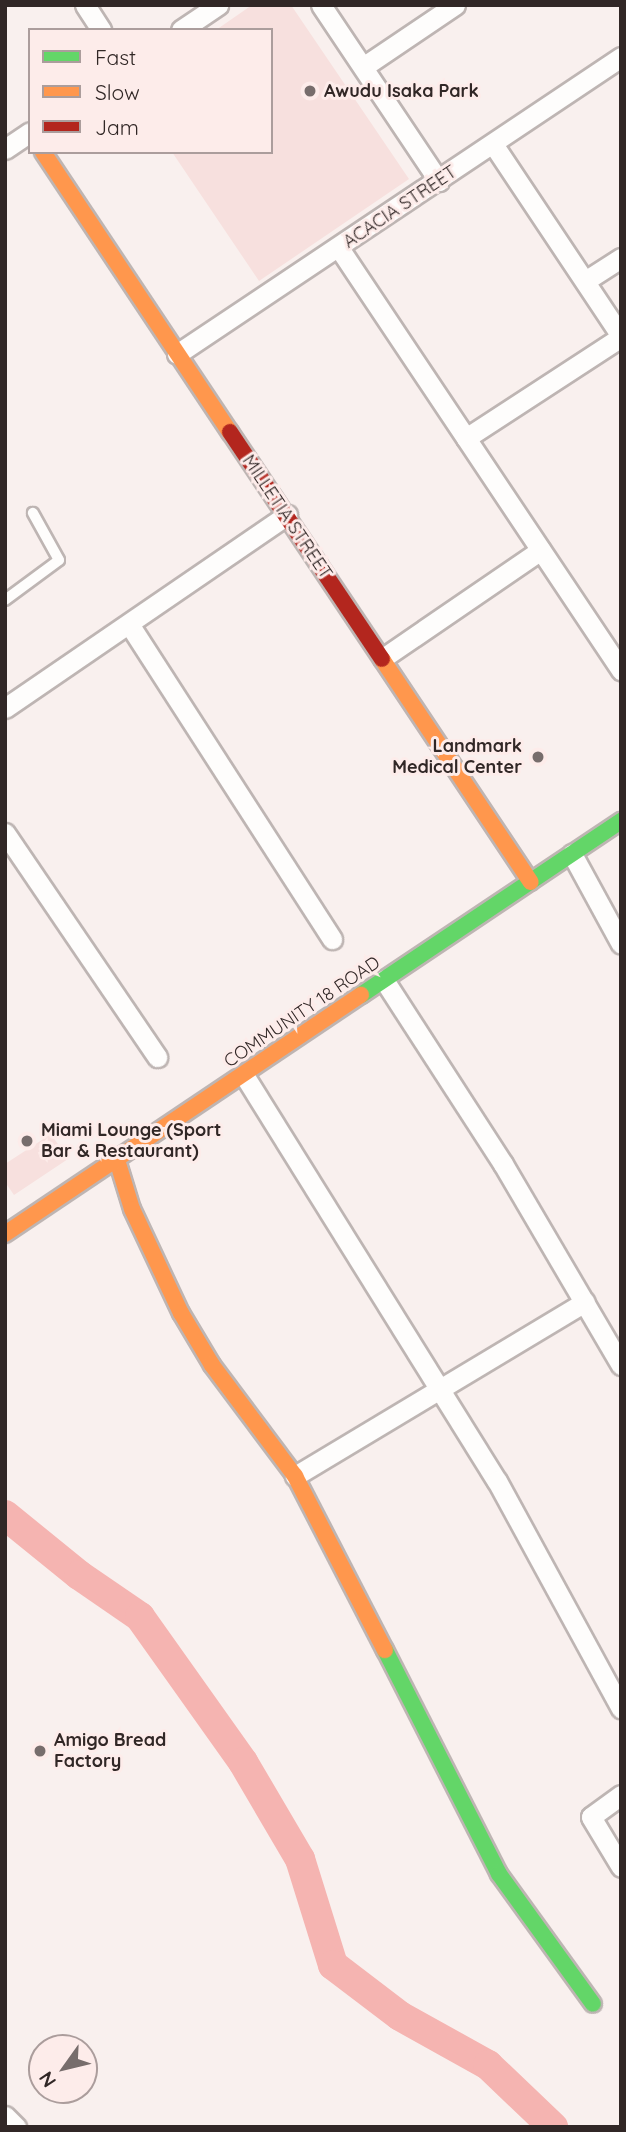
<!DOCTYPE html>
<style>
body{margin:0}
#map{position:relative;width:626px;height:2132px;overflow:hidden;background:#f9f0ee;font-family:Quicksand,sans-serif}
div>[style]{position:absolute}
.green>*{inset:0;background:#f7e0de}
.river>*{height:30px;margin:-15px;padding:0 15px;transform-origin:15px;border-radius:15px;background:#f5b4b1}
.roads{filter:drop-shadow(2px 0 #beb5b3) drop-shadow(-2px 0 #beb5b3) drop-shadow(0 2px #beb5b3) drop-shadow(0 -2px #beb5b3)}
.lane>*{height:10px;margin:-5px;padding:0 5px;transform-origin:5px;border-radius:5px;background:#fefdfc}
.street>*{height:19px;margin:-9.5px;padding:0 9.5px;transform-origin:9.5px;border-radius:9.5px;background:#fefdfc}
.fast>*{height:16px;margin:-8px;padding:0 8px;transform-origin:8px;border-radius:8px;background:#63d668}
.slow>*{height:16px;margin:-8px;padding:0 8px;transform-origin:8px;border-radius:8px;background:#ff974d}
.jam>*{height:16px;margin:-8px;padding:0 8px;transform-origin:8px;border-radius:8px;background:#b3261e}
.dots>*{width:19px;height:19px;translate:-50% -50%;box-sizing:border-box;border:4px solid #fdecea;border-radius:50%}
span{translate:-50% -50%;white-space:nowrap;text-align:center;line-height:1.15;-webkit-text-stroke:6px #fdecea;paint-order:stroke}
.poi-label{font-size:18px;color:#312726;font-weight:700}
.left{translate:0 -50%;text-align:left}
.right{translate:-100% -50%;text-align:right}
.street-label{font-size:18px;color:#312726}
.frame{position:absolute;inset:0;border:7px solid #312726;pointer-events:none}
.legend{position:absolute;left:28px;top:28px;width:245px;height:126px;box-sizing:border-box;background:#fdecea;border:2px solid #ab9d9c;margin:0;padding:9px 12px;list-style:none;font-size:21px;color:#312726}
.legend li{display:flex;align-items:center;gap:14px;height:35px}
.legend b{width:35px;border:2px solid #ab9d9c}
.north{position:absolute;left:28px;top:2034px;width:70px;height:70px;box-sizing:border-box;background:#fdecea;border:2px solid #ab9d9c;border-radius:50%;rotate:236deg;font-size:19px;font-weight:700;line-height:28px;text-align:center;color:#312726}
.north::after{content:'';display:block;margin:auto;width:24px;height:32px;background:#776d6c;clip-path:polygon(50% 0,100% 100%,50% 72%,0 100%)}
</style>
<div id="map">
<div class="green">
<i style="clip-path:polygon(252px 5px,291px 5px,409px 179px,259px 281px,172px 152px,271px 152px,271px 30px,216px 30px)"></i>
<i style="clip-path:polygon(51px 1134px,68px 1159px,14px 1195px,5px 1182px,5px 1164px)"></i>
</div>
<div class="river">
<i style="left:5px;top:1515px;width:95px;rotate:39deg"></i>
<i style="left:79px;top:1575px;width:74px;rotate:34.5deg"></i>
<i style="left:140px;top:1617px;width:178px;rotate:54.6deg"></i>
<i style="left:243px;top:1762px;width:113px;rotate:59.6deg"></i>
<i style="left:300px;top:1859px;width:111px;rotate:72.7deg"></i>
<i style="left:333px;top:1965px;width:84px;rotate:37.3deg"></i>
<i style="left:400px;top:2016px;width:101px;rotate:29.1deg"></i>
<i style="left:488px;top:2065px;width:90px;rotate:43.6deg"></i>
</div>
<div class="roads">
<div class="lane">
<i style="left:5px;top:600px;width:67px;rotate:-36.5deg"></i>
<i style="left:59px;top:560px;width:54px;rotate:-119deg"></i>
</div>
<div class="street">
<i style="left:85px;top:5px;width:30px;rotate:57deg"></i>
<i style="left:321px;top:5px;width:212px;rotate:56.2deg"></i>
<i style="left:181px;top:30px;width:45px;rotate:-34deg"></i>
<i style="left:363px;top:67px;width:111px;rotate:-34deg"></i>
<i style="left:493px;top:144px;width:231px;rotate:56.3deg"></i>
<i style="left:5px;top:149px;width:30px;rotate:-34deg"></i>
<i style="left:339px;top:248px;width:508px;rotate:56.25deg"></i>
<i style="left:585px;top:281px;width:43px;rotate:-32.6deg"></i>
<i style="left:177px;top:354px;width:534px;rotate:-33.78deg"></i>
<i style="left:466px;top:438px;width:185px;rotate:-33.1deg"></i>
<i style="left:129px;top:624px;width:375px;rotate:57.2deg"></i>
<i style="left:383px;top:658px;width:191px;rotate:-34.4deg"></i>
<i style="left:5px;top:708px;width:342px;rotate:-34.4deg"></i>
<i style="left:5px;top:833px;width:271px;rotate:55.8deg"></i>
<i style="left:572px;top:854px;width:102px;rotate:61.4deg"></i>
<i style="left:384px;top:980px;width:219px;rotate:57.1deg"></i>
<i style="left:503px;top:1164px;width:233px;rotate:59.6deg"></i>
<i style="left:244px;top:1075px;width:478px;rotate:58.1deg"></i>
<i style="left:497px;top:1481px;width:259px;rotate:61.4deg"></i>
<i style="left:295px;top:1476px;width:338px;rotate:-31deg"></i>
<i style="left:621px;top:1795px;width:37px;rotate:144deg"></i>
<i style="left:591px;top:1817px;width:58px;rotate:59deg"></i>
<i style="left:5px;top:2116px;width:16px;rotate:45deg"></i>
</div>
<div class="fast">
<i style="left:361px;top:995px;width:313px;rotate:-33.8deg"></i>
<i style="left:385px;top:1650px;width:251px;rotate:63deg"></i>
<i style="left:499px;top:1874px;width:160px;rotate:54.1deg"></i>
</div>
<div class="slow">
<i style="left:43px;top:152px;width:337px;rotate:56.3deg"></i>
<i style="left:382px;top:659px;width:268px;rotate:56.3deg"></i>
<i style="left:117px;top:1160px;width:51px;rotate:73deg"></i>
<i style="left:132px;top:1209px;width:115px;rotate:64.8deg"></i>
<i style="left:181px;top:1313px;width:61px;rotate:59.2deg"></i>
<i style="left:212px;top:1365px;width:139px;rotate:53.2deg"></i>
<i style="left:295px;top:1476px;width:196px;rotate:62.7deg"></i>
<i style="left:5px;top:1234px;width:429px;rotate:-33.9deg"></i>
</div>
<div class="jam">
<i style="left:230px;top:432px;width:273px;rotate:56.2deg"></i>
</div>
</div>
<div class="dots">
<i style="left:310px;top:91px;background:#776d6c"></i>
<i style="left:538px;top:757px;background:#776d6c"></i>
<i style="left:27px;top:1141px;background:#776d6c"></i>
<i style="left:40px;top:1751px;background:#776d6c"></i>
</div>
<div class="poi-label">
<span class="left" style="left:324px;top:91px">Awudu Isaka Park</span>
<span class="right" style="left:522px;top:757px">Landmark<br>Medical Center</span>
<span class="left" style="left:41px;top:1141px">Miami Lounge (Sport<br>Bar &amp; Restaurant)</span>
<span class="left" style="left:54px;top:1751px">Amigo Bread<br>Factory</span>
</div>
<div class="street-label">
<span style="left:400px;top:207px;rotate:-34deg">ACACIA STREET</span>
<span style="left:287px;top:517px;rotate:56deg">MILLETIA STREET</span>
<span style="left:302px;top:1012px;rotate:-34deg">COMMUNITY 18 ROAD</span>
</div>
<div class="frame"></div>
<ul class="legend">
<li><b style="height:9px;background:#63d668"></b>Fast</li>
<li><b style="height:9px;background:#ff974d"></b>Slow</li>
<li><b style="height:9px;background:#b3261e"></b>Jam</li>
</ul>
<div class="north">N</div>
</div>
